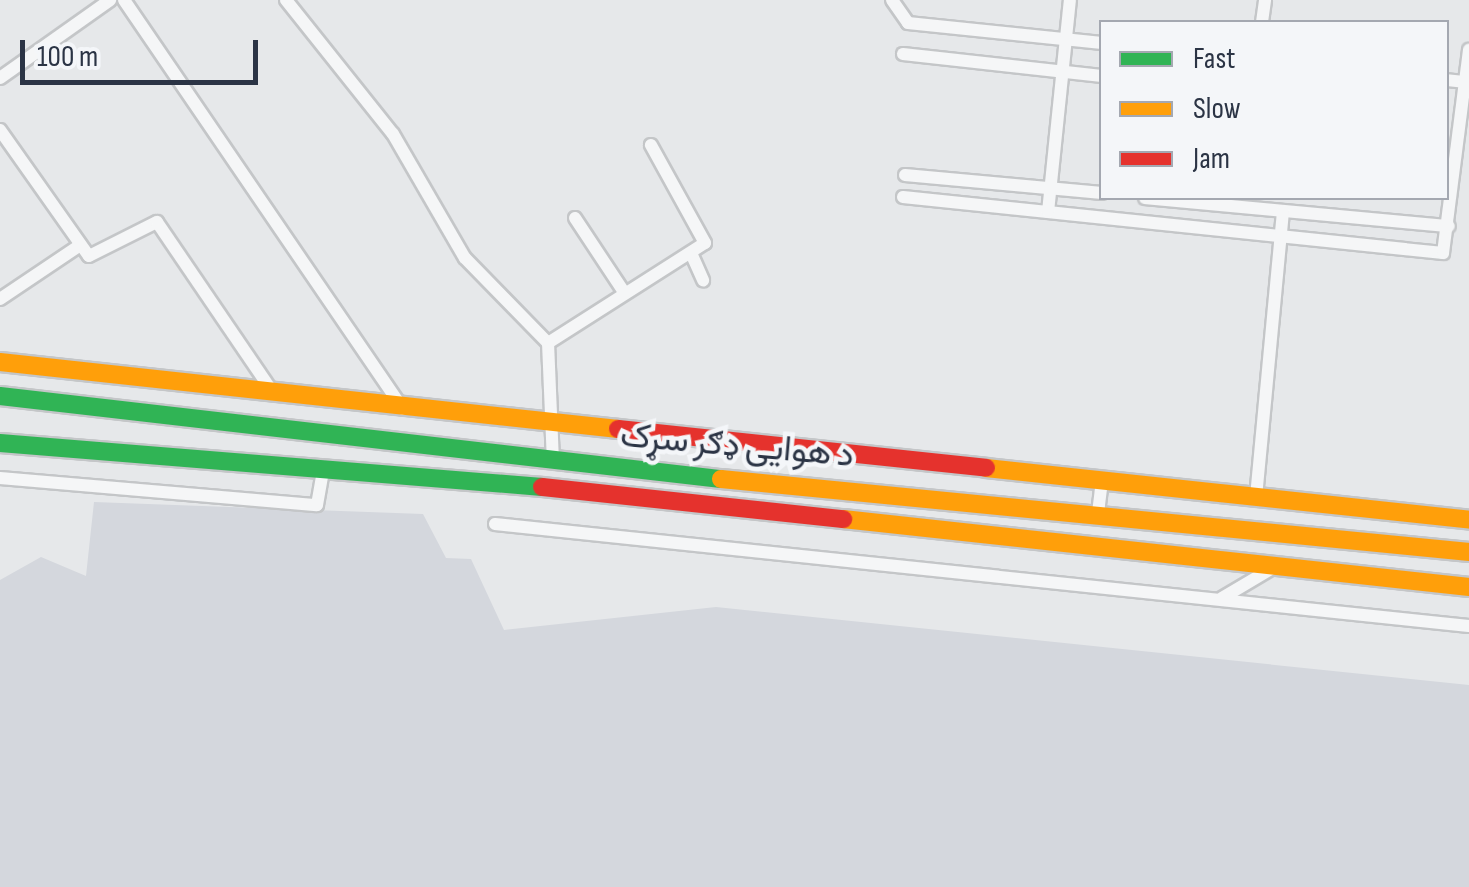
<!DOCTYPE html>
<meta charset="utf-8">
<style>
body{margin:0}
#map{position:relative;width:1469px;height:887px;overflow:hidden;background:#e6e8ea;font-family:"Sofia Sans Condensed",Vazirmatn,sans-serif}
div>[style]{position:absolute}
.built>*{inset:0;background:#d4d7dd}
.roads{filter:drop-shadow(2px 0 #c4c6c8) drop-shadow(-2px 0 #c4c6c8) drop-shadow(0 2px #c4c6c8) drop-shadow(0 -2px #c4c6c8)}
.street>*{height:12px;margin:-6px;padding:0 6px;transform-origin:6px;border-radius:6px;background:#f5f6f7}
.fast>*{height:18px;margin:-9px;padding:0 9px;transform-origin:9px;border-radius:9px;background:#30b455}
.slow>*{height:18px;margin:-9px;padding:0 9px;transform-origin:9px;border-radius:9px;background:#ff9f0a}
.jam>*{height:18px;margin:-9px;padding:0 9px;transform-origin:9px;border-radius:9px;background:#e5322d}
span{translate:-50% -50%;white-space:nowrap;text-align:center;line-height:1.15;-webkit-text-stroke:9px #f4f6f9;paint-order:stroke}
.street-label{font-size:35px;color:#2b3445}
.legend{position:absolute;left:1099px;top:20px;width:350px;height:180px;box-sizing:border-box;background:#f4f6f9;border:2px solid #a4a8b1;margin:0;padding:12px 18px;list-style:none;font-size:30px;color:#2b3445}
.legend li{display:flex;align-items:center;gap:20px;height:50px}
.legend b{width:50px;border:2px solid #a4a8b1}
.scale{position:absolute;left:20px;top:40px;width:238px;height:45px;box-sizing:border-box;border:5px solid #2b3445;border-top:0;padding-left:12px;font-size:30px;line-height:35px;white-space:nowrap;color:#2b3445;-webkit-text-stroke:8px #f4f6f9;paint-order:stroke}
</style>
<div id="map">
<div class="built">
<i style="clip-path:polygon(94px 502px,423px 514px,446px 558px,471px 559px,504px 630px,716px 607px,1469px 685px,1469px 887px,0 887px,0 580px,41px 557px,86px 576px)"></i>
</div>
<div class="roads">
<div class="street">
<i style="left:124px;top:0;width:495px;rotate:55.7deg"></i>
<i style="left:286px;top:0;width:171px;rotate:51.4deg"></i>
<i style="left:393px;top:134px;width:143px;rotate:59.9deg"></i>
<i style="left:465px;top:258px;width:119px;rotate:45.7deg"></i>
<i style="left:892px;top:0;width:28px;rotate:55deg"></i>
<i style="left:908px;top:23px;width:195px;rotate:5.9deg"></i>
<i style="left:1262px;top:22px;width:22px;rotate:-82deg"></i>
<i style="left:903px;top:54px;width:200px;rotate:6.3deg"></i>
<i style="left:0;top:78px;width:135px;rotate:-35.3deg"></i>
<i style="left:1446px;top:80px;width:19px;rotate:6deg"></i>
<i style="left:0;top:130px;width:154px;rotate:54.8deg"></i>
<i style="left:89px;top:256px;width:76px;rotate:-26.6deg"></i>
<i style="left:157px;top:222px;width:207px;rotate:55.8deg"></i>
<i style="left:905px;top:175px;width:198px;rotate:5.2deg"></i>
<i style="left:903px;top:197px;width:543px;rotate:5.92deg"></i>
<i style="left:1443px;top:253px;width:205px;rotate:-82.7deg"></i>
<i style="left:1145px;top:198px;width:305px;rotate:5.3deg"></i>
<i style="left:1048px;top:212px;width:213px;rotate:-84.1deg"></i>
<i style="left:575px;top:218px;width:89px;rotate:56.5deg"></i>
<i style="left:691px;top:253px;width:30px;rotate:66deg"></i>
<i style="left:0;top:299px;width:95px;rotate:-33.9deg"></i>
<i style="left:553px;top:462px;width:119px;rotate:-92.4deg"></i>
<i style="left:548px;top:343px;width:186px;rotate:-32.5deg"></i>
<i style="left:705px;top:243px;width:112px;rotate:-118.9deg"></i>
<i style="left:0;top:478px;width:318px;rotate:4.9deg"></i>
<i style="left:317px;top:505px;width:34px;rotate:-80deg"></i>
<i style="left:1256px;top:497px;width:287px;rotate:-84.6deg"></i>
<i style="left:1098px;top:513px;width:33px;rotate:-83deg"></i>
<i style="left:495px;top:524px;width:979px;rotate:5.98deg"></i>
<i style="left:1222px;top:598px;width:63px;rotate:-30.7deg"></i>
</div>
<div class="fast">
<i style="left:0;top:396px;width:726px;rotate:6.57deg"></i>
<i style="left:0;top:443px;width:544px;rotate:4.64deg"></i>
</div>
<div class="slow">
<i style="left:0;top:362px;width:622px;rotate:6.19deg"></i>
<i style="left:986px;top:468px;width:486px;rotate:6.1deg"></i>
<i style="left:721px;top:479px;width:752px;rotate:5.57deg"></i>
<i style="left:843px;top:519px;width:630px;rotate:6.2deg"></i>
</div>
<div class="jam">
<i style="left:618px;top:429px;width:370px;rotate:6deg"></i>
<i style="left:542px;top:487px;width:303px;rotate:6.1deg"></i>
</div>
</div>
<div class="street-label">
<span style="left:737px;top:446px;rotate:5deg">د هوایی ډګر سړک</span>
</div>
<ul class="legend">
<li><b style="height:12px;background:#30b455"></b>Fast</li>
<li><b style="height:12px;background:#ff9f0a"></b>Slow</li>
<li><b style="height:12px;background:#e5322d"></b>Jam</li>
</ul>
<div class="scale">100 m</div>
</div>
